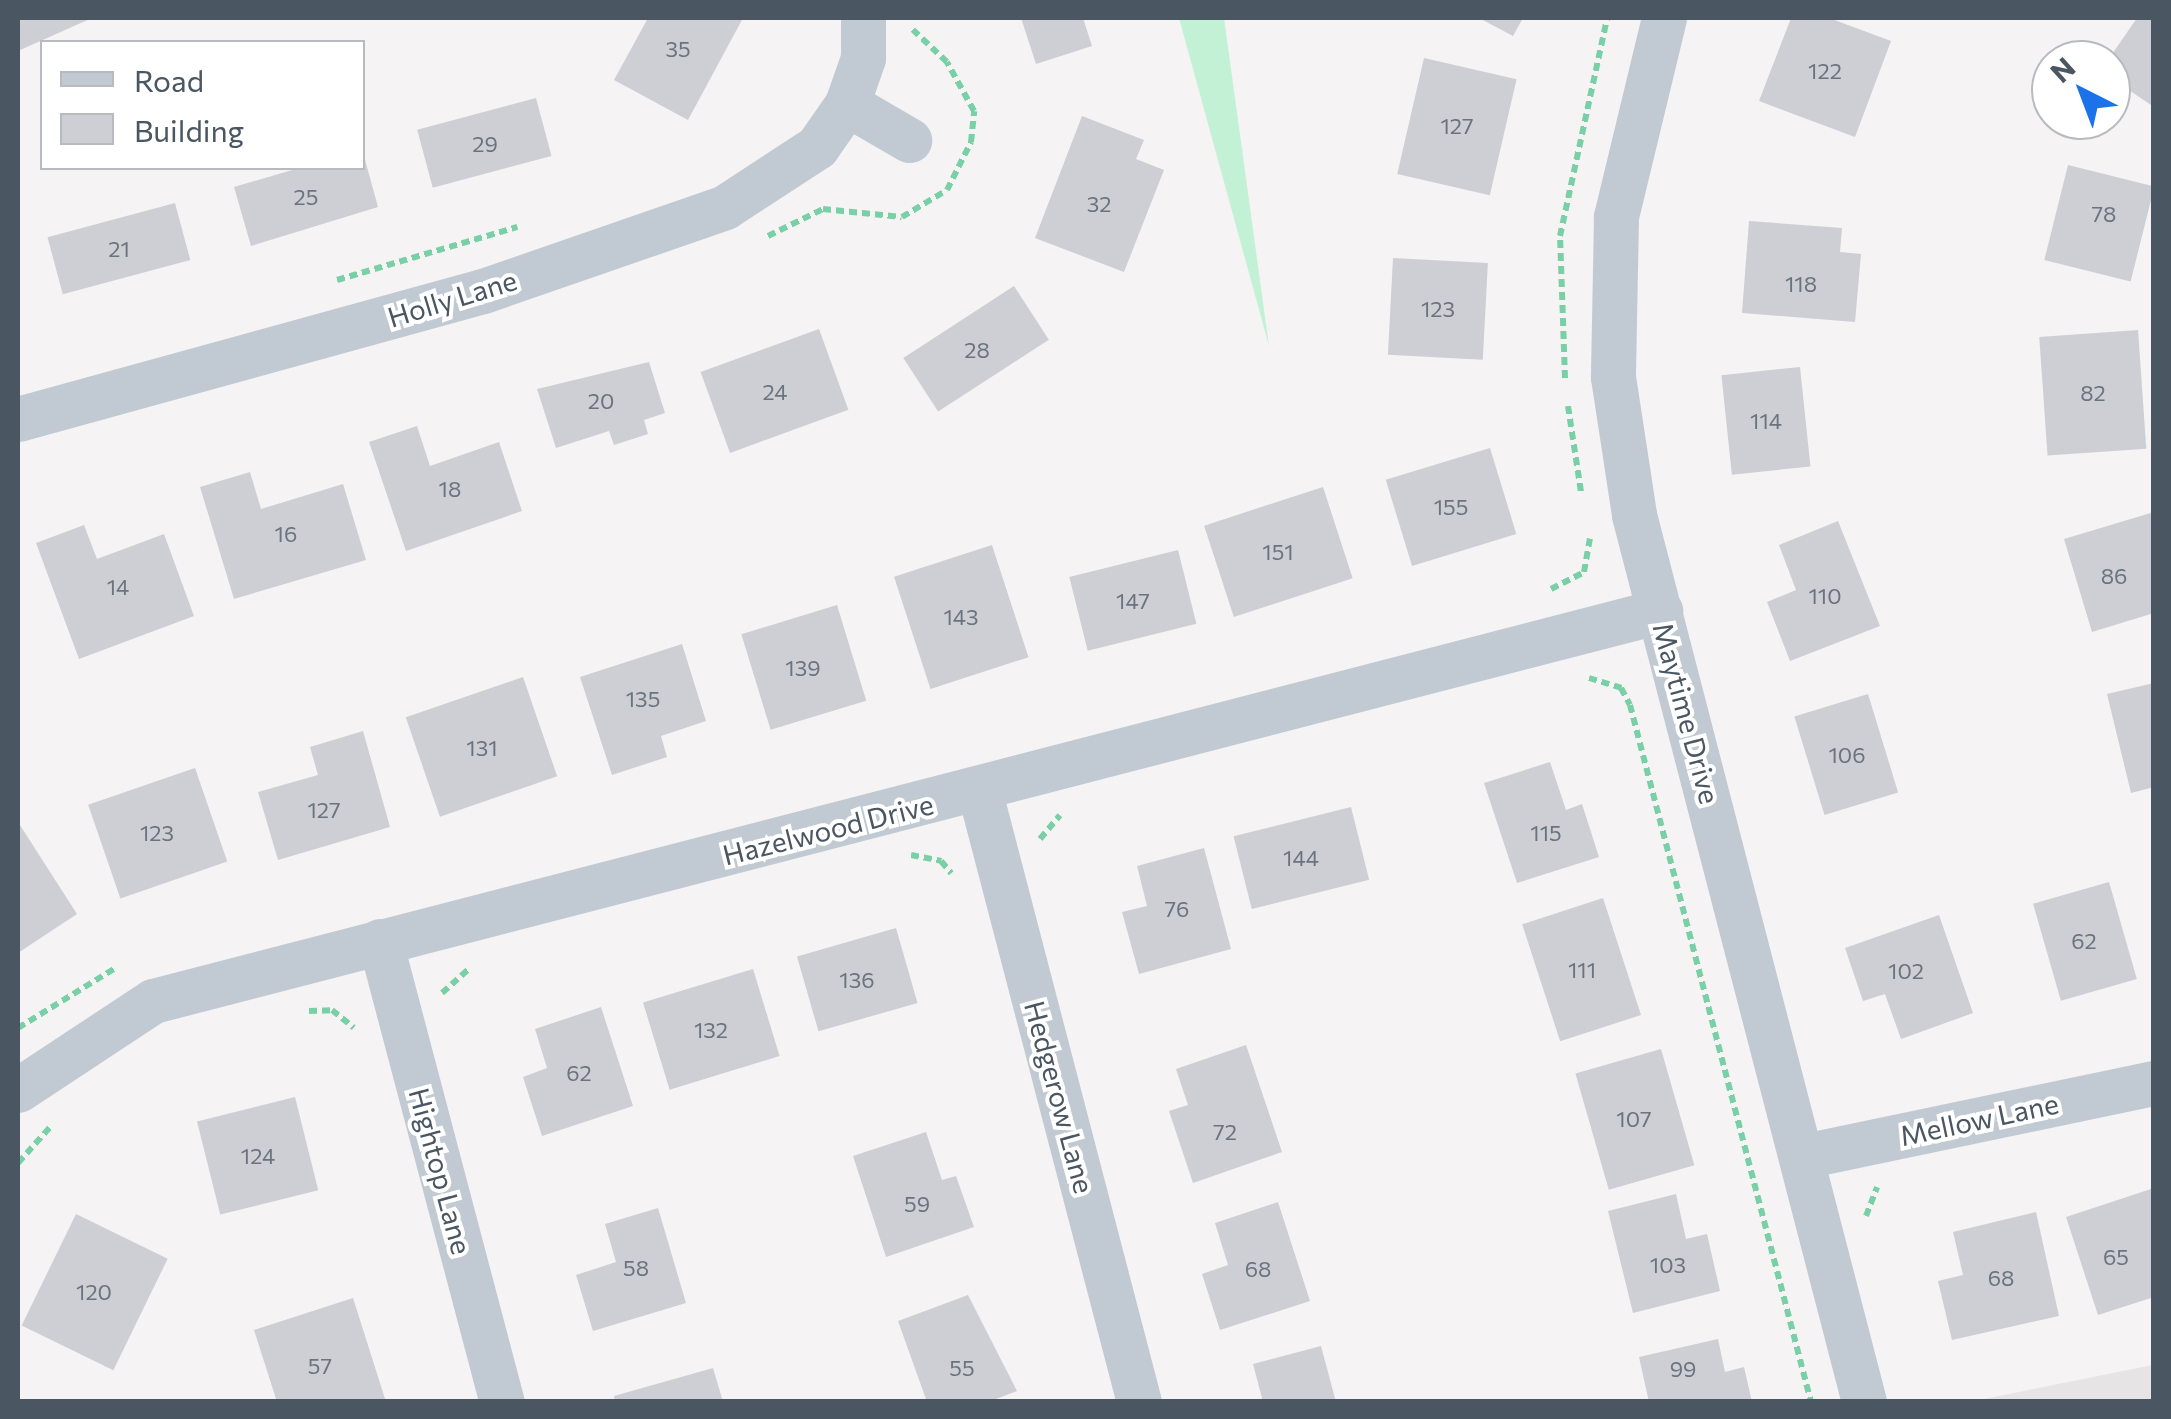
<!DOCTYPE html>
<style>
body{margin:0}
#map{position:relative;width:2171px;height:1419px;overflow:hidden;background:#f5f3f3;font-family:Commissioner,sans-serif}
div>[style]{position:absolute}
.education>*{inset:0;background:#e6e4e5}
.green>*{inset:0;background:#c3f1d5}
.building>*{inset:0;background:#cdcfd5;transform-origin:0 0}
.path>*{height:6px;margin-top:-3px;transform-origin:0;background:repeating-linear-gradient(90deg,#7ad0a6 0 8px,transparent 0 13px)}
.street>*{height:45px;margin:-22.5px;padding:0 22.5px;transform-origin:22.5px;border-radius:22.5px;background:#c1cad2}
span{translate:-50% -50%;white-space:nowrap;text-align:center;line-height:1.15;-webkit-text-stroke:8px #fff;paint-order:stroke}
.number-label{font-size:22px;color:#6b747e}
.number-label span{-webkit-text-stroke-width:0}
.street-label{font-size:28px;color:#4a5661}
.frame{position:absolute;inset:0;border:20px solid #4a5661;pointer-events:none}
.legend{position:absolute;left:40px;top:40px;width:325px;height:130px;box-sizing:border-box;background:#fff;border:2px solid #b7bbc0;margin:0;padding:12px 18px;list-style:none;font-size:30px;color:#4a5661}
.legend li{display:flex;align-items:center;gap:20px;height:50px}
.legend b{width:50px;border:2px solid #b7bbc0}
.north{position:absolute;left:2031px;top:40px;width:100px;height:100px;box-sizing:border-box;background:#fff;border:2px solid #b7bbc0;border-radius:50%;rotate:318deg;font-size:28px;font-weight:700;line-height:40px;text-align:center;color:#4a5661}
.north::after{content:'';display:block;margin:auto;width:35px;height:45px;background:#1a73e8;clip-path:polygon(50% 0,100% 100%,50% 72%,0 100%)}
</style>
<div id="map">
<div class="education">
<i style="clip-path:polygon(2153px 1365px,2153px 1401px,1974px 1401px)"></i>
</div>
<div class="green">
<i style="clip-path:polygon(1179px 18px,1224px 18px,1269px 346px)"></i>
</div>
<div class="building">
<i style="clip-path:polygon(18px 18px,92px 18px,18px 51px)"></i>
<i style="clip-path:polygon(648px 18px,743px 18px,688px 120px,614px 80px)"></i>
<i style="clip-path:polygon(1021px 18px,1083px 18px,1092px 46px,1036px 64px)"></i>
<i style="clip-path:polygon(1479px 18px,1523px 18px,1513px 36px)"></i>
<i style="clip-path:polygon(1791px 18px,1829px 18px,1891px 41px,1855px 137px,1759px 101px)"></i>
<i style="clip-path:polygon(2137px 18px,2154px 18px,2154px 107px,2111px 78px,2108px 60px)"></i>
<i style="left:1424px;top:58px;width:95px;height:119px;rotate:13deg"></i>
<i style="left:536px;top:98px;width:60px;height:123px;rotate:75deg"></i>
<i style="clip-path:polygon(1082px 116px,1144px 140px,1136px 159px,1164px 170px,1124px 272px,1035px 238px)"></i>
<i style="clip-path:polygon(364px 156px,378px 207px,251px 246px,234px 187px,299px 168px,362px 168px)"></i>
<i style="left:2068px;top:165px;width:89px;height:98px;rotate:14deg"></i>
<i style="left:175px;top:203px;width:59px;height:132px;rotate:75deg"></i>
<i style="clip-path:polygon(1749px 221px,1842px 228px,1840px 252px,1861px 254px,1855px 322px,1742px 313px)"></i>
<i style="left:1393px;top:258px;width:95px;height:97px;rotate:3deg"></i>
<i style="left:1014px;top:286px;width:64px;height:132px;rotate:57deg"></i>
<i style="left:819px;top:329px;width:86px;height:126px;rotate:70deg"></i>
<i style="left:2138px;top:330px;width:119px;height:99px;rotate:86deg"></i>
<i style="clip-path:polygon(649px 362px,665px 413px,644px 420px,648px 434px,614px 445px,609px 431px,556px 448px,537px 389px)"></i>
<i style="left:1800px;top:367px;width:100px;height:79px;rotate:84deg"></i>
<i style="clip-path:polygon(417px 426px,430px 466px,499px 442px,522px 511px,406px 551px,369px 442px)"></i>
<i style="left:1490px;top:448px;width:90px;height:109px;rotate:73deg"></i>
<i style="clip-path:polygon(250px 472px,261px 509px,343px 484px,366px 560px,234px 599px,200px 487px)"></i>
<i style="left:1323px;top:487px;width:96px;height:125px;rotate:72deg"></i>
<i style="clip-path:polygon(2154px 512px,2154px 613px,2092px 632px,2064px 539px)"></i>
<i style="clip-path:polygon(1838px 521px,1880px 626px,1790px 661px,1767px 602px,1796px 590px,1779px 545px)"></i>
<i style="clip-path:polygon(84px 525px,97px 559px,164px 534px,194px 616px,79px 659px,36px 543px)"></i>
<i style="left:992px;top:545px;width:118px;height:103px;rotate:72deg"></i>
<i style="left:1178px;top:550px;width:76px;height:112px;rotate:76deg"></i>
<i style="left:837px;top:605px;width:100px;height:100px;rotate:73deg"></i>
<i style="clip-path:polygon(682px 644px,706px 721px,661px 736px,667px 757px,612px 775px,580px 677px)"></i>
<i style="left:523px;top:677px;width:105px;height:124px;rotate:71deg"></i>
<i style="clip-path:polygon(2154px 683px,2154px 787px,2131px 793px,2107px 694px)"></i>
<i style="left:1868px;top:694px;width:103px;height:77px;rotate:73deg"></i>
<i style="clip-path:polygon(363px 731px,390px 827px,278px 860px,258px 792px,318px 775px,310px 747px)"></i>
<i style="clip-path:polygon(1550px 762px,1566px 810px,1582px 804px,1599px 857px,1517px 883px,1484px 783px)"></i>
<i style="left:195px;top:768px;width:99px;height:113px;rotate:71deg"></i>
<i style="left:1351px;top:807px;width:75px;height:121px;rotate:76deg"></i>
<i style="clip-path:polygon(18px 822px,77px 914px,18px 953px)"></i>
<i style="clip-path:polygon(1204px 848px,1231px 949px,1139px 974px,1122px 912px,1147px 906px,1137px 866px)"></i>
<i style="left:2109px;top:882px;width:101px;height:79px;rotate:74deg"></i>
<i style="left:1603px;top:898px;width:123px;height:85px;rotate:72deg"></i>
<i style="clip-path:polygon(1939px 915px,1973px 1013px,1901px 1039px,1885px 994px,1863px 1001px,1845px 948px)"></i>
<i style="left:896px;top:928px;width:78px;height:103px;rotate:74deg"></i>
<i style="left:753px;top:969px;width:91px;height:115px;rotate:73deg"></i>
<i style="clip-path:polygon(601px 1007px,633px 1106px,542px 1136px,523px 1077px,547px 1068px,535px 1029px)"></i>
<i style="clip-path:polygon(1246px 1045px,1282px 1152px,1193px 1183px,1169px 1111px,1188px 1105px,1176px 1069px)"></i>
<i style="left:1661px;top:1049px;width:121px;height:89px;rotate:74deg"></i>
<i style="left:295px;top:1097px;width:96px;height:101px;rotate:76deg"></i>
<i style="clip-path:polygon(926px 1132px,942px 1180px,956px 1176px,974px 1227px,886px 1257px,853px 1156px)"></i>
<i style="clip-path:polygon(2154px 1188px,2154px 1297px,2098px 1315px,2066px 1217px)"></i>
<i style="clip-path:polygon(1676px 1194px,1686px 1239px,1707px 1234px,1720px 1291px,1633px 1313px,1608px 1211px)"></i>
<i style="clip-path:polygon(1278px 1202px,1310px 1301px,1220px 1330px,1202px 1274px,1228px 1265px,1215px 1223px)"></i>
<i style="clip-path:polygon(658px 1208px,686px 1303px,593px 1331px,576px 1275px,616px 1262px,605px 1224px)"></i>
<i style="clip-path:polygon(2036px 1212px,2059px 1316px,1952px 1340px,1938px 1281px,1963px 1275px,1953px 1232px)"></i>
<i style="left:76px;top:1214px;width:102px;height:124px;rotate:26deg"></i>
<i style="clip-path:polygon(968px 1295px,1017px 1391px,988px 1402px,927px 1402px,898px 1321px)"></i>
<i style="clip-path:polygon(353px 1298px,386px 1402px,277px 1402px,254px 1330px)"></i>
<i style="clip-path:polygon(1718px 1339px,1725px 1372px,1744px 1367px,1752px 1402px,1649px 1402px,1639px 1357px)"></i>
<i style="clip-path:polygon(1321px 1346px,1336px 1402px,1263px 1402px,1253px 1364px)"></i>
<i style="clip-path:polygon(713px 1368px,723px 1402px,615px 1402px,614px 1396px)"></i>
</div>
<div class="path">
<i style="left:768px;top:236px;width:61px;rotate:-26.1deg"></i>
<i style="left:823px;top:209px;width:79px;rotate:5.8deg"></i>
<i style="left:902px;top:217px;width:52px;rotate:-31deg"></i>
<i style="left:947px;top:190px;width:54px;rotate:-63.4deg"></i>
<i style="left:971px;top:142px;width:31px;rotate:-84deg"></i>
<i style="left:974px;top:111px;width:56px;rotate:-118.9deg"></i>
<i style="left:947px;top:62px;width:50px;rotate:-136.6deg"></i>
<i style="left:337px;top:280px;width:188px;rotate:-16.4deg"></i>
<i style="left:1565px;top:378px;width:142px;rotate:-92deg"></i>
<i style="left:1560px;top:236px;width:223px;rotate:-77.8deg"></i>
<i style="left:1568px;top:406px;width:87px;rotate:81.4deg"></i>
<i style="left:1551px;top:589px;width:37px;rotate:-27deg"></i>
<i style="left:1584px;top:572px;width:34px;rotate:-80deg"></i>
<i style="left:1589px;top:678px;width:34px;rotate:17deg"></i>
<i style="left:1621px;top:688px;width:19px;rotate:62deg"></i>
<i style="left:1630px;top:705px;width:720px;rotate:75.44deg"></i>
<i style="left:1040px;top:839px;width:31px;rotate:-50deg"></i>
<i style="left:911px;top:855px;width:31px;rotate:11deg"></i>
<i style="left:941px;top:861px;width:16px;rotate:50deg"></i>
<i style="left:442px;top:993px;width:36px;rotate:-42deg"></i>
<i style="left:309px;top:1011px;width:23px;rotate:-2deg"></i>
<i style="left:332px;top:1010px;width:28px;rotate:39deg"></i>
<i style="left:18px;top:1028px;width:113px;rotate:-31.6deg"></i>
<i style="left:18px;top:1163px;width:50px;rotate:-48.3deg"></i>
<i style="left:1866px;top:1216px;width:31px;rotate:-69deg"></i>
</div>
<div class="street">
<i style="left:1664px;top:18px;width:205px;rotate:103.6deg"></i>
<i style="left:1616px;top:217px;width:160px;rotate:91.1deg"></i>
<i style="left:1613px;top:377px;width:140px;rotate:81.3deg"></i>
<i style="left:1634px;top:515px;width:916px;rotate:75.46deg"></i>
<i style="left:847px;top:104px;width:72px;rotate:30.1deg"></i>
<i style="left:18px;top:419px;width:482px;rotate:-15.4deg"></i>
<i style="left:483px;top:291px;width:256px;rotate:-19.1deg"></i>
<i style="left:725px;top:207px;width:110px;rotate:-33.1deg"></i>
<i style="left:817px;top:147px;width:52px;rotate:-55.1deg"></i>
<i style="left:847px;top:104px;width:49px;rotate:-70.8deg"></i>
<i style="left:863px;top:58px;width:40px;rotate:-90deg"></i>
<i style="left:980px;top:793px;width:629px;rotate:75.37deg"></i>
<i style="left:380px;top:941px;width:477px;rotate:75.2deg"></i>
<i style="left:18px;top:1090px;width:162px;rotate:-33.4deg"></i>
<i style="left:153px;top:1001px;width:1557px;rotate:-14.51deg"></i>
<i style="left:1804px;top:1156px;width:358px;rotate:-11.8deg"></i>
</div>
<div class="number-label">
<span style="left:678px;top:49px">35</span>
<span style="left:1825px;top:71px">122</span>
<span style="left:1457px;top:126px">127</span>
<span style="left:485px;top:144px">29</span>
<span style="left:306px;top:197px">25</span>
<span style="left:1099px;top:204px">32</span>
<span style="left:2104px;top:214px">78</span>
<span style="left:119px;top:249px">21</span>
<span style="left:1801px;top:284px">118</span>
<span style="left:1438px;top:309px">123</span>
<span style="left:977px;top:350px">28</span>
<span style="left:775px;top:392px">24</span>
<span style="left:2093px;top:393px">82</span>
<span style="left:601px;top:401px">20</span>
<span style="left:1766px;top:421px">114</span>
<span style="left:450px;top:489px">18</span>
<span style="left:1451px;top:507px">155</span>
<span style="left:286px;top:534px">16</span>
<span style="left:1278px;top:552px">151</span>
<span style="left:2114px;top:576px">86</span>
<span style="left:118px;top:587px">14</span>
<span style="left:1825px;top:596px">110</span>
<span style="left:1133px;top:601px">147</span>
<span style="left:961px;top:617px">143</span>
<span style="left:803px;top:668px">139</span>
<span style="left:643px;top:699px">135</span>
<span style="left:482px;top:748px">131</span>
<span style="left:1847px;top:755px">106</span>
<span style="left:324px;top:810px">127</span>
<span style="left:157px;top:833px">123</span>
<span style="left:1546px;top:833px">115</span>
<span style="left:1301px;top:858px">144</span>
<span style="left:1177px;top:909px">76</span>
<span style="left:2084px;top:941px">62</span>
<span style="left:1582px;top:970px">111</span>
<span style="left:1906px;top:971px">102</span>
<span style="left:857px;top:980px">136</span>
<span style="left:711px;top:1030px">132</span>
<span style="left:579px;top:1073px">62</span>
<span style="left:1634px;top:1119px">107</span>
<span style="left:1225px;top:1132px">72</span>
<span style="left:258px;top:1156px">124</span>
<span style="left:917px;top:1204px">59</span>
<span style="left:2116px;top:1257px">65</span>
<span style="left:1668px;top:1265px">103</span>
<span style="left:636px;top:1268px">58</span>
<span style="left:1258px;top:1269px">68</span>
<span style="left:2001px;top:1278px">68</span>
<span style="left:94px;top:1292px">120</span>
<span style="left:320px;top:1366px">57</span>
<span style="left:962px;top:1368px">55</span>
<span style="left:1683px;top:1369px">99</span>
</div>
<div class="street-label">
<span style="left:452px;top:298px;rotate:-17deg">Holly Lane</span>
<span style="left:1687px;top:713px;rotate:75deg">Maytime Drive</span>
<span style="left:828px;top:829px;rotate:-14deg">Hazelwood Drive</span>
<span style="left:1060px;top:1097px;rotate:75deg">Hedgerow Lane</span>
<span style="left:1979px;top:1119px;rotate:-12deg">Mellow Lane</span>
<span style="left:441px;top:1171px;rotate:75deg">Hightop Lane</span>
</div>
<div class="frame"></div>
<ul class="legend">
<li><b style="height:12px;background:#c1cad2"></b>Road</li>
<li><b style="height:28px;background:#cdcfd5"></b>Building</li>
</ul>
<div class="north">N</div>
</div>
